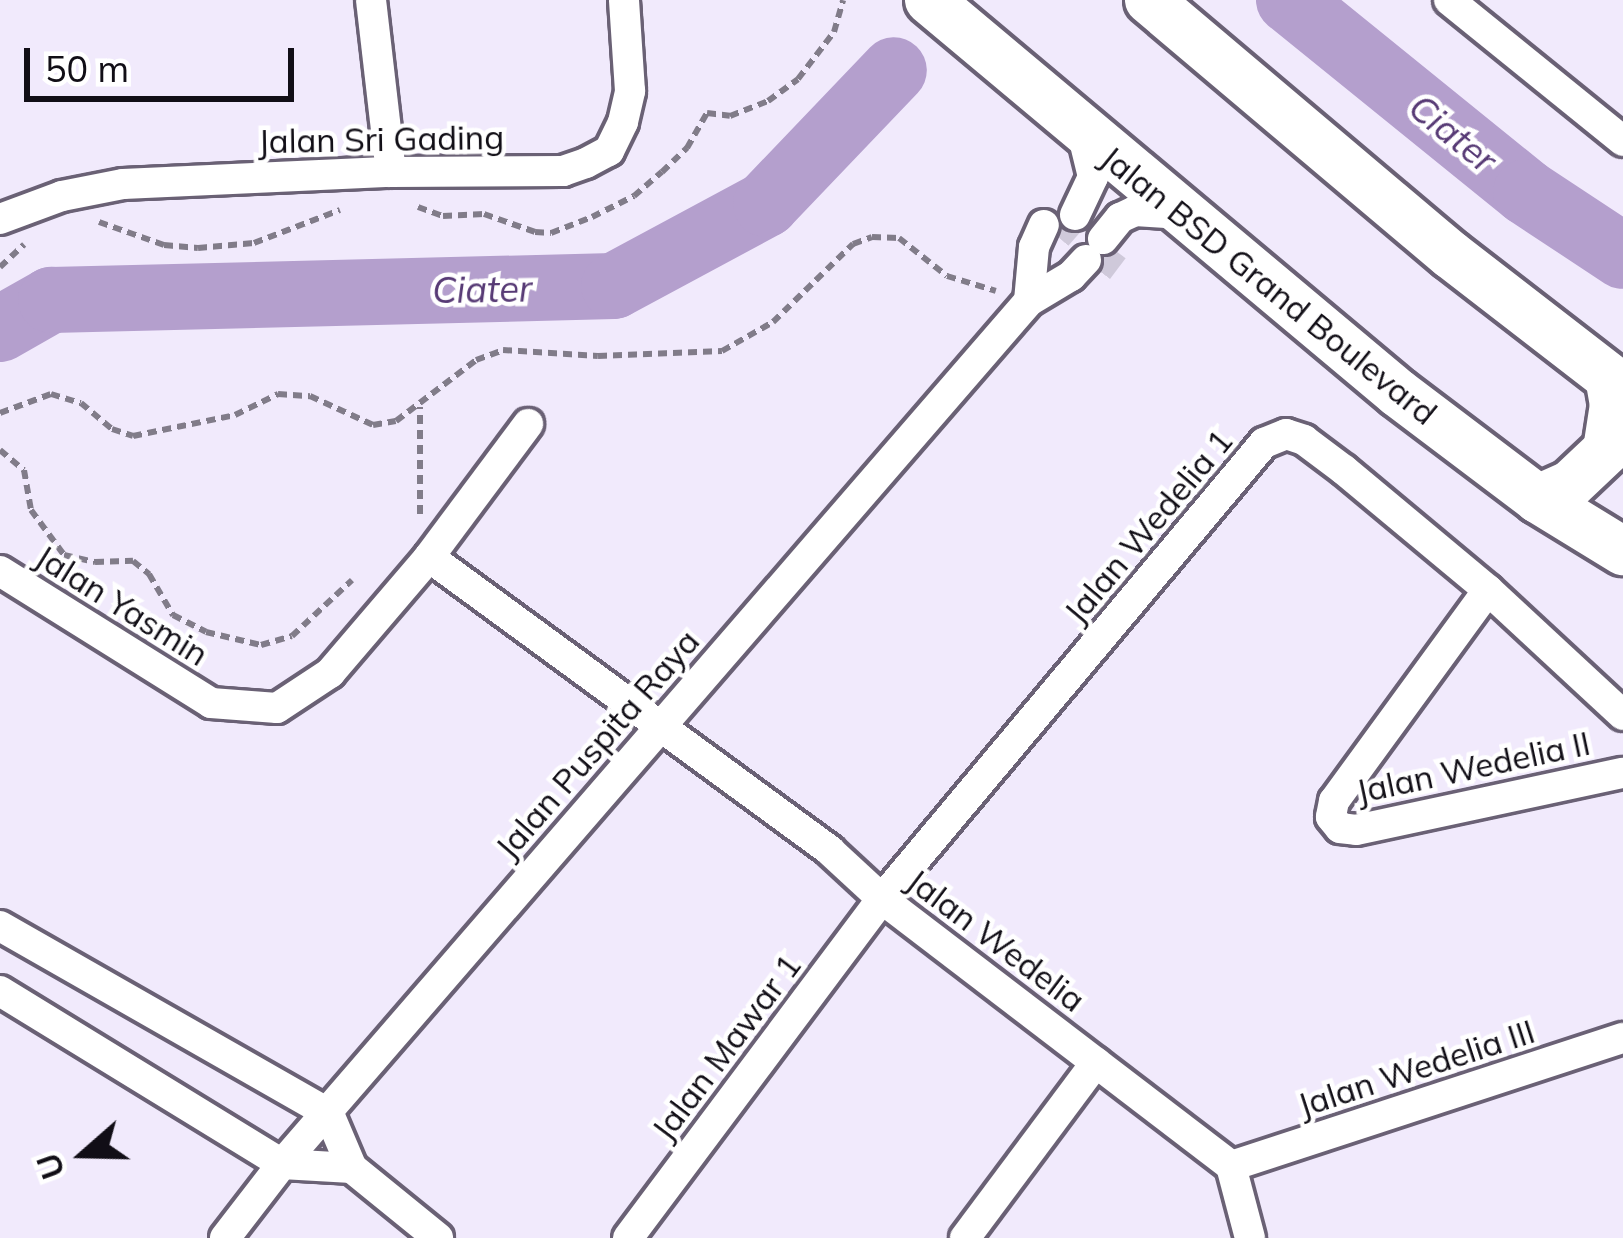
<!DOCTYPE html>
<style>
body{margin:0}
#map{position:relative;width:1623px;height:1238px;overflow:hidden;background:#f1eafc;font-family:Mulish,sans-serif}
div>[style]{position:absolute}
.river>*{height:66px;margin:-33px;padding:0 33px;transform-origin:33px;border-radius:33px;background:#b49fcd}
.street-tunnel>*{height:30px;margin-top:-15px;transform-origin:0;background:repeating-linear-gradient(90deg,#cfc9da 0 30px,transparent 0 45px)}
.path>*{height:6px;margin-top:-3px;transform-origin:0;background:repeating-linear-gradient(90deg,#817c89 0 9px,transparent 0 15px)}
.roads{filter:drop-shadow(3px 0 #6a6175) drop-shadow(-3px 0 #6a6175) drop-shadow(0 3px #6a6175) drop-shadow(0 -3px #6a6175)}
.street>*{height:30px;margin:-15px;padding:0 15px;transform-origin:15px;border-radius:15px;background:#fff}
.primary>*{height:48px;margin:-24px;padding:0 24px;transform-origin:24px;border-radius:24px;background:#fff}
span{translate:-50% -50%;white-space:nowrap;text-align:center;line-height:1.15;-webkit-text-stroke:9px #fff;paint-order:stroke}
.street-label{font-size:33px;color:#110e16}
.water-label{font-size:36px;color:#573a75;font-style:italic}
.north{position:absolute;left:24px;top:1094px;width:120px;height:120px;-webkit-text-stroke:9px #fff;paint-order:stroke;rotate:250deg;font-size:33px;font-weight:700;line-height:48px;text-align:center;color:#110e16}
.north::after{content:'';display:block;margin:auto;width:42px;height:54px;background:#110e16;clip-path:polygon(50% 0,100% 100%,50% 72%,0 100%)}
.scale{position:absolute;left:24px;top:48px;width:270px;height:54px;box-sizing:border-box;border:6px solid #110e16;border-top:0;padding-left:15px;font-size:36px;line-height:42px;white-space:nowrap;color:#110e16;-webkit-text-stroke:9px #fff;paint-order:stroke}
</style>
<div id="map">
<div class="river">
<i style="left:1289px;top:0;width:305px;rotate:39deg"></i>
<i style="left:1526px;top:192px;width:116px;rotate:33.4deg"></i>
<i style="left:0;top:329px;width:59px;rotate:-29.6deg"></i>
<i style="left:51px;top:300px;width:563px;rotate:-1.42deg"></i>
<i style="left:614px;top:286px;width:173px;rotate:-28.3deg"></i>
<i style="left:766px;top:204px;width:185px;rotate:-46.3deg"></i>
</div>
<div class="street-tunnel">
<i style="left:1057px;top:236px;width:28px;rotate:-49deg"></i>
<i style="left:1098px;top:270px;width:26px;rotate:-53deg"></i>
</div>
<div class="path">
<i style="left:418px;top:207px;width:27px;rotate:20deg"></i>
<i style="left:443px;top:216px;width:41px;rotate:-2.8deg"></i>
<i style="left:484px;top:214px;width:54px;rotate:19.4deg"></i>
<i style="left:535px;top:232px;width:16px;rotate:4deg"></i>
<i style="left:551px;top:233px;width:44px;rotate:-21.3deg"></i>
<i style="left:592px;top:217px;width:47px;rotate:-26.6deg"></i>
<i style="left:634px;top:196px;width:37px;rotate:-41deg"></i>
<i style="left:662px;top:172px;width:35px;rotate:-44deg"></i>
<i style="left:687px;top:148px;width:40px;rotate:-60.3deg"></i>
<i style="left:707px;top:113px;width:23px;rotate:7deg"></i>
<i style="left:730px;top:116px;width:41px;rotate:-21.5deg"></i>
<i style="left:768px;top:101px;width:37px;rotate:-36deg"></i>
<i style="left:798px;top:79px;width:59px;rotate:-52.5deg"></i>
<i style="left:834px;top:32px;width:33px;rotate:-74deg"></i>
<i style="left:99px;top:222px;width:69px;rotate:19.5deg"></i>
<i style="left:164px;top:245px;width:34px;rotate:5deg"></i>
<i style="left:198px;top:248px;width:56px;rotate:-5.1deg"></i>
<i style="left:254px;top:243px;width:92px;rotate:-21deg"></i>
<i style="left:0;top:267px;width:33px;rotate:-43deg"></i>
<i style="left:0;top:413px;width:54px;rotate:-20.4deg"></i>
<i style="left:51px;top:394px;width:31px;rotate:17deg"></i>
<i style="left:81px;top:403px;width:40px;rotate:40deg"></i>
<i style="left:112px;top:429px;width:22px;rotate:18deg"></i>
<i style="left:133px;top:436px;width:104px;rotate:-11.6deg"></i>
<i style="left:235px;top:415px;width:48px;rotate:-26deg"></i>
<i style="left:278px;top:394px;width:32px;rotate:4deg"></i>
<i style="left:310px;top:396px;width:69px;rotate:24.7deg"></i>
<i style="left:373px;top:425px;width:23px;rotate:-10deg"></i>
<i style="left:396px;top:421px;width:101px;rotate:-37.3deg"></i>
<i style="left:476px;top:360px;width:29px;rotate:-20deg"></i>
<i style="left:503px;top:350px;width:95px;rotate:3.6deg"></i>
<i style="left:598px;top:356px;width:124px;rotate:-2.3deg"></i>
<i style="left:722px;top:351px;width:59px;rotate:-29.6deg"></i>
<i style="left:773px;top:322px;width:112px;rotate:-44.3deg"></i>
<i style="left:853px;top:244px;width:20px;rotate:-20deg"></i>
<i style="left:872px;top:237px;width:27px;rotate:2deg"></i>
<i style="left:899px;top:238px;width:61px;rotate:38.4deg"></i>
<i style="left:947px;top:276px;width:51px;rotate:17deg"></i>
<i style="left:0;top:450px;width:31px;rotate:40deg"></i>
<i style="left:24px;top:470px;width:41px;rotate:80.1deg"></i>
<i style="left:31px;top:510px;width:56px;rotate:53.7deg"></i>
<i style="left:64px;top:555px;width:32px;rotate:13deg"></i>
<i style="left:95px;top:562px;width:38px;rotate:-2deg"></i>
<i style="left:133px;top:561px;width:21px;rotate:39deg"></i>
<i style="left:149px;top:574px;width:48px;rotate:59.7deg"></i>
<i style="left:173px;top:615px;width:37px;rotate:27deg"></i>
<i style="left:206px;top:632px;width:57px;rotate:13.3deg"></i>
<i style="left:261px;top:645px;width:32px;rotate:-16deg"></i>
<i style="left:292px;top:636px;width:82px;rotate:-43deg"></i>
<i style="left:420px;top:514px;width:107px;rotate:-90deg"></i>
</div>
<div class="roads">
<div class="street">
<i style="left:371px;top:0;width:173px;rotate:83.4deg"></i>
<i style="left:1449px;top:0;width:224px;rotate:39deg"></i>
<i style="left:1075px;top:215px;width:42px;rotate:-64.7deg"></i>
<i style="left:1093px;top:177px;width:46px;rotate:-103.7deg"></i>
<i style="left:0;top:219px;width:66px;rotate:-20.4deg"></i>
<i style="left:62px;top:196px;width:62px;rotate:-11.1deg"></i>
<i style="left:123px;top:184px;width:268px;rotate:-2.6deg"></i>
<i style="left:391px;top:172px;width:172px;rotate:-0.3deg"></i>
<i style="left:563px;top:171px;width:24px;rotate:-19deg"></i>
<i style="left:586px;top:163px;width:26px;rotate:-28deg"></i>
<i style="left:609px;top:151px;width:32px;rotate:-64deg"></i>
<i style="left:623px;top:122px;width:32px;rotate:-77deg"></i>
<i style="left:630px;top:91px;width:91px;rotate:-93.8deg"></i>
<i style="left:1103px;top:239px;width:27px;rotate:-51deg"></i>
<i style="left:1120px;top:218px;width:17px;rotate:-25deg"></i>
<i style="left:1135px;top:211px;width:47px;rotate:3.7deg"></i>
<i style="left:1029px;top:301px;width:54px;rotate:-84.7deg"></i>
<i style="left:1034px;top:247px;width:24px;rotate:-66deg"></i>
<i style="left:429px;top:557px;width:497px;rotate:36.2deg"></i>
<i style="left:830px;top:851px;width:71px;rotate:42.7deg"></i>
<i style="left:882px;top:899px;width:439px;rotate:37.4deg"></i>
<i style="left:1231px;top:1166px;width:74px;rotate:75.2deg"></i>
<i style="left:0;top:571px;width:249px;rotate:32deg"></i>
<i style="left:211px;top:703px;width:66px;rotate:4.3deg"></i>
<i style="left:277px;top:708px;width:64px;rotate:-33.4deg"></i>
<i style="left:330px;top:673px;width:153px;rotate:-49.5deg"></i>
<i style="left:429px;top:557px;width:166px;rotate:-53.3deg"></i>
<i style="left:1488px;top:590px;width:261px;rotate:126.1deg"></i>
<i style="left:1334px;top:801px;width:16px;rotate:101deg"></i>
<i style="left:1331px;top:817px;width:14px;rotate:51deg"></i>
<i style="left:1340px;top:828px;width:16px;rotate:7deg"></i>
<i style="left:1356px;top:830px;width:273px;rotate:-12.1deg"></i>
<i style="left:0;top:926px;width:379px;rotate:29.7deg"></i>
<i style="left:329px;top:1114px;width:59px;rotate:66.9deg"></i>
<i style="left:352px;top:1168px;width:111px;rotate:39.1deg"></i>
<i style="left:0;top:991px;width:331px;rotate:31.5deg"></i>
<i style="left:282px;top:1164px;width:70px;rotate:3.3deg"></i>
<i style="left:1231px;top:1166px;width:412px;rotate:-18.1deg"></i>
<i style="left:225px;top:1238px;width:93px;rotate:-52.4deg"></i>
<i style="left:282px;top:1164px;width:1141px;rotate:-49.12deg"></i>
<i style="left:1029px;top:301px;width:49px;rotate:-30.8deg"></i>
<i style="left:1071px;top:276px;width:22px;rotate:-47deg"></i>
<i style="left:628px;top:1238px;width:424px;rotate:-53.2deg"></i>
<i style="left:882px;top:899px;width:595px;rotate:-50.05deg"></i>
<i style="left:1264px;top:443px;width:24px;rotate:-22deg"></i>
<i style="left:1286px;top:434px;width:19px;rotate:18deg"></i>
<i style="left:1304px;top:440px;width:50px;rotate:36.9deg"></i>
<i style="left:1344px;top:470px;width:187px;rotate:39.8deg"></i>
<i style="left:1488px;top:590px;width:184px;rotate:42.8deg"></i>
<i style="left:965px;top:1238px;width:219px;rotate:-53.3deg"></i>
</div>
<div class="primary">
<i style="left:929px;top:0;width:612px;rotate:39.96deg"></i>
<i style="left:1398px;top:393px;width:176px;rotate:37.1deg"></i>
<i style="left:1538px;top:499px;width:100px;rotate:31.5deg"></i>
<i style="left:1149px;top:0;width:395px;rotate:40.2deg"></i>
<i style="left:1451px;top:255px;width:217px;rotate:37.7deg"></i>
<i style="left:1538px;top:499px;width:35px;rotate:-24deg"></i>
<i style="left:1570px;top:485px;width:51px;rotate:-43.4deg"></i>
<i style="left:1607px;top:450px;width:46px;rotate:-81.2deg"></i>
<i style="left:1614px;top:405px;width:27px;rotate:-100deg"></i>
</div>
</div>
<div class="street-label">
<span style="left:381px;top:139px;rotate:-1deg">Jalan Sri Gading</span>
<span style="left:1269px;top:285px;rotate:39deg">Jalan BSD Grand Boulevard</span>
<span style="left:1148px;top:526px;rotate:-50deg">Jalan Wedelia 1</span>
<span style="left:122px;top:605px;rotate:32deg">Jalan Yasmin</span>
<span style="left:597px;top:744px;rotate:-49deg">Jalan Puspita Raya</span>
<span style="left:1473px;top:767px;rotate:-12deg">Jalan Wedelia II</span>
<span style="left:996px;top:940px;rotate:37deg">Jalan Wedelia</span>
<span style="left:726px;top:1047px;rotate:-53deg">Jalan Mawar 1</span>
<span style="left:1416px;top:1068px;rotate:-18deg">Jalan Wedelia III</span>
</div>
<div class="water-label">
<span style="left:1453px;top:133px;rotate:39deg">Ciater</span>
<span style="left:482px;top:289px;rotate:-1deg">Ciater</span>
</div>
<div class="north">U</div>
<div class="scale">50 m</div>
</div>
